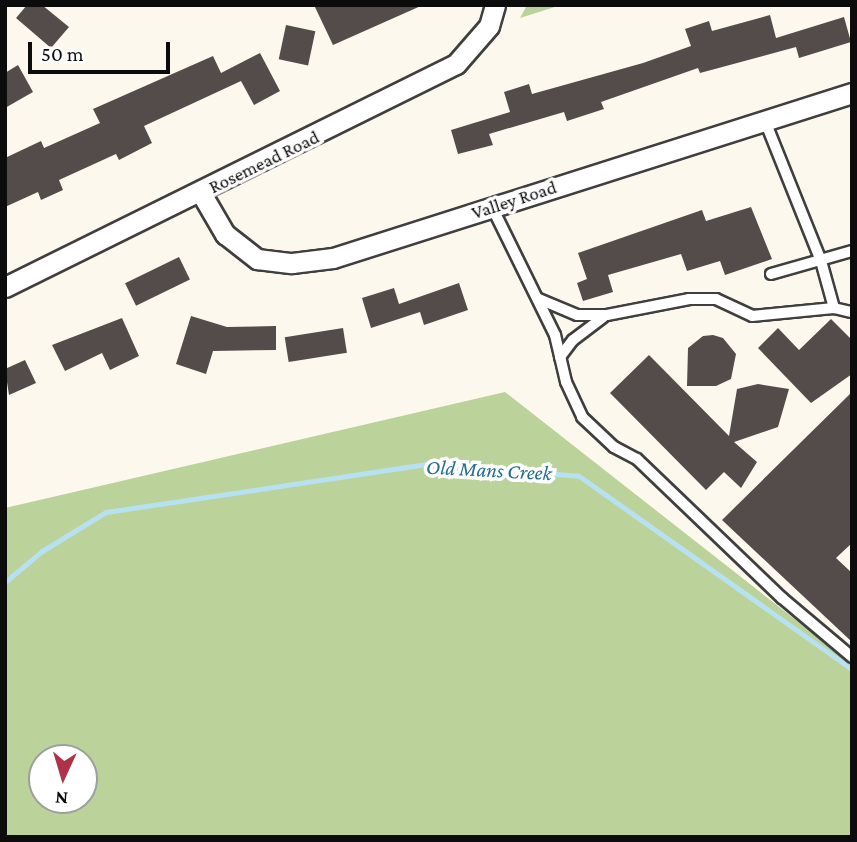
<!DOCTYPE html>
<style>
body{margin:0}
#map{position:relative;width:857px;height:842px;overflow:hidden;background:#fdf8ed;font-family:"Crimson Pro",serif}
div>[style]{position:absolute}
.forest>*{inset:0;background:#bbd39b}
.stream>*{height:5px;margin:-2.5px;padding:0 2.5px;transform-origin:2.5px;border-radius:2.5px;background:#b7e1f0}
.building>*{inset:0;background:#544c4a;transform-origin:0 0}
.roads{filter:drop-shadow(2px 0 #3f3f3f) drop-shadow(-2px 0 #3f3f3f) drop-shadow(0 2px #3f3f3f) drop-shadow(0 -2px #3f3f3f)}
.service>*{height:10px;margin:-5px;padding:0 5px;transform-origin:5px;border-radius:5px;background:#fff}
.minor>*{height:19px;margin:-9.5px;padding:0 9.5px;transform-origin:9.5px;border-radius:9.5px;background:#fff}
span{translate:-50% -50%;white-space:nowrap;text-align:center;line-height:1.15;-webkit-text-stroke:7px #fff;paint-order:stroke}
.street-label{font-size:19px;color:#0c0c0c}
.water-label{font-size:21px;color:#226e91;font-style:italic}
.frame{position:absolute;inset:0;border:7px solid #0c0c0c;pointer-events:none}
.north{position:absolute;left:28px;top:744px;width:70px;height:70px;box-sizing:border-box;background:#fff;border:2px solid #9e9e9e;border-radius:50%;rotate:184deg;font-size:19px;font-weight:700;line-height:28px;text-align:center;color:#0c0c0c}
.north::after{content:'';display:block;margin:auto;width:24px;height:32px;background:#ae3348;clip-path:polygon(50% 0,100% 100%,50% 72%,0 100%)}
.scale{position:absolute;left:28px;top:42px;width:142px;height:32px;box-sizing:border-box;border:4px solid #0c0c0c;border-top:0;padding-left:9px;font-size:21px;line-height:24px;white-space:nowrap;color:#0c0c0c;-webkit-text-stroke:5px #fff;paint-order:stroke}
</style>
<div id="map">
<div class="forest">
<i style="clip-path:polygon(527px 5px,561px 5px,520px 18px)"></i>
<i style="clip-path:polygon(evenodd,505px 392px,852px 664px,852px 837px,5px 837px,5px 508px,505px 392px,42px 758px,84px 758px,84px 800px,42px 800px,42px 758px)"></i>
</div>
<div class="stream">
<i style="left:5px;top:582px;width:48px;rotate:-40deg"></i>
<i style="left:42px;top:551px;width:75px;rotate:-31.4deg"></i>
<i style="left:106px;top:512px;width:326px;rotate:-8.5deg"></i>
<i style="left:428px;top:464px;width:151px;rotate:4.5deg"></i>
<i style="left:579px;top:476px;width:334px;rotate:35.3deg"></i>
</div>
<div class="building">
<i style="clip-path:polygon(27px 5px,42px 5px,69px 27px,51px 48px,16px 18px)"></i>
<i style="clip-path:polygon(314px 5px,423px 5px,333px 45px)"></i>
<i style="clip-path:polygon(770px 15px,776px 38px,844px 17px,851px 42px,799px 58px,796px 47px,700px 73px,698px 68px,601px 102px,604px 109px,567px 121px,564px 112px,489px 134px,493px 145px,458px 154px,451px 130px,510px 112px,504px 92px,529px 84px,532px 94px,643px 63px,691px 46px,685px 29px,709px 21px,712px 31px)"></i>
<i style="left:286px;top:25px;width:30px;height:35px;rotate:12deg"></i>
<i style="clip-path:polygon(260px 53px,280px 91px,254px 105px,241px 81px,144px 126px,152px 143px,119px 160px,116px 154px,59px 180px,63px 190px,41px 200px,38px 192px,5px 207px,5px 158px,41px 141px,44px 148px,100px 123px,93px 109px,213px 56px,221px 73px)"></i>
<i style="clip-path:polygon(18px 65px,33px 92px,5px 108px,5px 73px)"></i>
<i style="clip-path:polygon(751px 207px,772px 259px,725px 275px,720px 261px,687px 271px,681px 254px,608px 275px,613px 292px,583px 301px,577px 283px,587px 279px,578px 253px,702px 210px,706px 221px)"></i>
<i style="left:179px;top:257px;width:25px;height:60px;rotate:64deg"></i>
<i style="clip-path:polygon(459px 283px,468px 310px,424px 325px,420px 312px,371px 328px,362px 298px,394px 288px,399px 304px)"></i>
<i style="clip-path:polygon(191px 316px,227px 327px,276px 326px,276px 350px,213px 351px,206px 374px,176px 364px)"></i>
<i style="clip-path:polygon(122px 318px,139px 356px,110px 370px,102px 353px,65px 371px,52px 345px)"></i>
<i style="clip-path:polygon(831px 319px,852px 340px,852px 374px,811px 403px,758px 348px,778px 328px,799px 350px)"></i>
<i style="left:343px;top:328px;width:25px;height:59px;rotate:81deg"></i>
<i style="clip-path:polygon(713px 335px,723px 338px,736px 354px,731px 379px,716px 386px,687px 386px,688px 348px,703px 336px)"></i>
<i style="clip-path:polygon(649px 355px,729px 436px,737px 389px,758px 384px,789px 389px,778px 427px,734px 442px,757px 462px,741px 488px,724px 472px,706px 490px,610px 393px)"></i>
<i style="clip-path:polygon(25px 360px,36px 383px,9px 395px,5px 369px)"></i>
<i style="clip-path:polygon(852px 392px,852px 543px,836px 558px,852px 573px,852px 642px,722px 520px)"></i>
</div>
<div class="roads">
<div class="service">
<i style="left:765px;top:121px;width:151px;rotate:68.2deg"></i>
<i style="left:821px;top:261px;width:49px;rotate:74.5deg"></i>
<i style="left:492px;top:207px;width:143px;rotate:63.8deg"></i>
<i style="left:555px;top:335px;width:48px;rotate:76.8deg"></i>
<i style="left:566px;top:382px;width:38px;rotate:65deg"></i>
<i style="left:582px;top:417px;width:44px;rotate:43.2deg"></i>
<i style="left:614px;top:447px;width:26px;rotate:28deg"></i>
<i style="left:637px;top:459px;width:201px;rotate:43.8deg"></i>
<i style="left:782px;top:598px;width:92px;rotate:40.1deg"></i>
<i style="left:771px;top:274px;width:84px;rotate:-15.9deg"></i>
<i style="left:539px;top:299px;width:41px;rotate:22.8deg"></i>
<i style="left:577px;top:315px;width:30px"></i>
<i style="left:607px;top:315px;width:84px;rotate:-11deg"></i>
<i style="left:689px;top:299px;width:27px"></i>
<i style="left:716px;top:299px;width:40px;rotate:25deg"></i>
<i style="left:752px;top:316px;width:82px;rotate:-5.6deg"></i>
<i style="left:834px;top:308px;width:18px;rotate:13deg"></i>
<i style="left:560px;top:357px;width:21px;rotate:-53deg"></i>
<i style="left:573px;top:340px;width:38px;rotate:-37deg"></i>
</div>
<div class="minor">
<i style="left:201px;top:193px;width:48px;rotate:59.7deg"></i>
<i style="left:225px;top:234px;width:41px;rotate:38deg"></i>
<i style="left:257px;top:259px;width:35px;rotate:7deg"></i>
<i style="left:292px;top:263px;width:41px;rotate:-7deg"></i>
<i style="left:333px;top:258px;width:545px;rotate:-17.64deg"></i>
<i style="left:5px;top:287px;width:503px;rotate:-26.31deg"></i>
<i style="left:456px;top:64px;width:50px;rotate:-49deg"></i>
<i style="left:489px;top:26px;width:22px;rotate:-74deg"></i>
</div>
</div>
<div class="street-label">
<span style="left:264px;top:162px;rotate:-26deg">Rosemead Road</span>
<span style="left:514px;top:200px;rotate:-18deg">Valley Road</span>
</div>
<div class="water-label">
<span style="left:489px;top:470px;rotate:3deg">Old Mans Creek</span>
</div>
<div class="frame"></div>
<div class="north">N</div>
<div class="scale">50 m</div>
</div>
